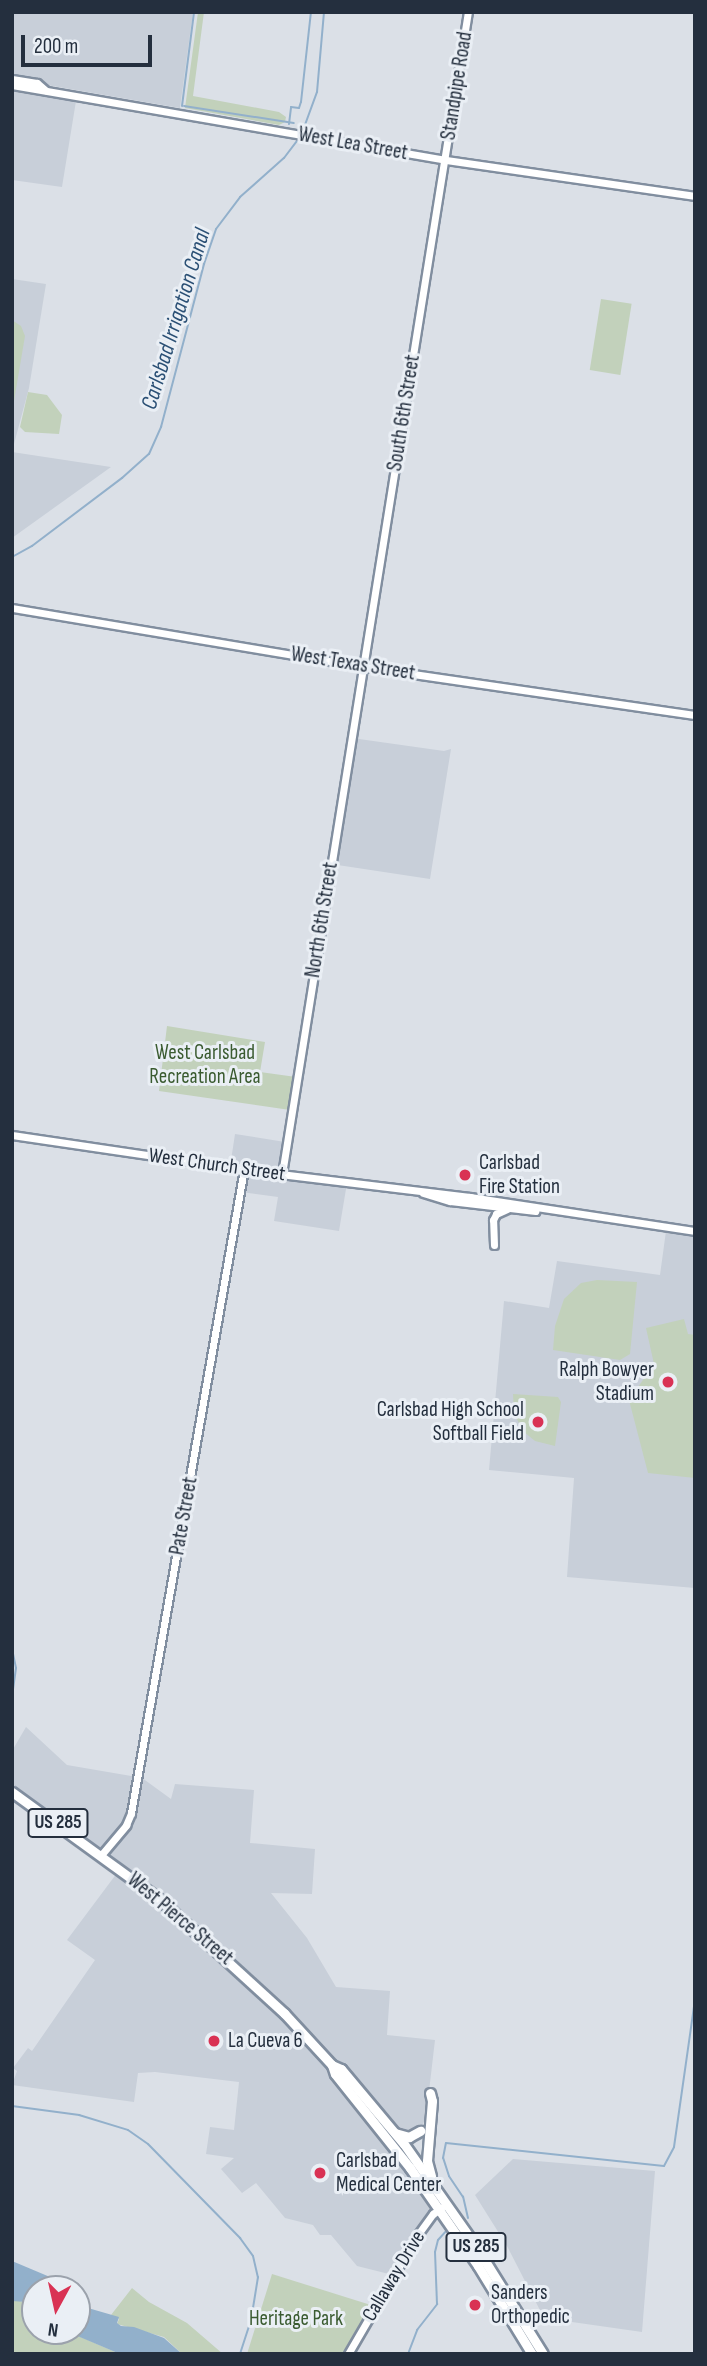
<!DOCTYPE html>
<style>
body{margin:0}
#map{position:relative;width:707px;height:2366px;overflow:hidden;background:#dbe0e7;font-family:"Sofia Sans Condensed",sans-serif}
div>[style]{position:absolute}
.built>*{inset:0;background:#c8cfd9}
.green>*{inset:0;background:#c2d1bb;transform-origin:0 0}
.water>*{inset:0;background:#92b0cb}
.stream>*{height:2px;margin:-1px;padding:0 1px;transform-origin:1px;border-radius:1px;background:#92b0cb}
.roads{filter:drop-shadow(2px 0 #818e9f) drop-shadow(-2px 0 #818e9f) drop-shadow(0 2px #818e9f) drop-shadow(0 -2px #818e9f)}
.secondary>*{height:7px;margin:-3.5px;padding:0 3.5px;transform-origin:3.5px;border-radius:3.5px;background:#fff}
.highway>*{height:9px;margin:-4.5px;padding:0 4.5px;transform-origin:4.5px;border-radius:4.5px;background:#fff}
.dots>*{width:19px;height:19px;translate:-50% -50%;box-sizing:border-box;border:4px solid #eaeff5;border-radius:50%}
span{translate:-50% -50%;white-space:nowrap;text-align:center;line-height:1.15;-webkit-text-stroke:6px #eaeff5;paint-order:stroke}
.shield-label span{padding:2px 5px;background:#eaeff5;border:2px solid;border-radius:5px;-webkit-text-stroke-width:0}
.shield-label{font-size:19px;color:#242f3e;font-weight:700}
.street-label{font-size:21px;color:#242f3e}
.park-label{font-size:21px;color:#3a5b30}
.poi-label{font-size:21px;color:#242f3e}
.left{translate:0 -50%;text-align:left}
.right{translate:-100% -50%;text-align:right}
.water-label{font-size:23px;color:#2b5075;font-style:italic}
.frame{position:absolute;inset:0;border:14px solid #242f3e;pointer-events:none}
.north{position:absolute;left:21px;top:2275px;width:70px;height:70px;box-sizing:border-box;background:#eaeff5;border:2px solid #9ba2ac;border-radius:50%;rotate:188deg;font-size:19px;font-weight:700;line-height:28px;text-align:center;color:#242f3e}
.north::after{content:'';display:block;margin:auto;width:24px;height:32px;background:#d93254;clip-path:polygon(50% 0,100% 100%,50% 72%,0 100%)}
.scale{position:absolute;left:21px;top:35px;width:131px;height:32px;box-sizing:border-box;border:4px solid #242f3e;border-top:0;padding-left:9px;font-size:21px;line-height:24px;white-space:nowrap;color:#242f3e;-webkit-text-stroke:5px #eaeff5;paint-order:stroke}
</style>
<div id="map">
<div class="built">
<i style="clip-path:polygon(12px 12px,193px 12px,180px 108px,12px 79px)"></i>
<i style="clip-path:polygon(12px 90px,76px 101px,62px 187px,12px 180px)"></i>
<i style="clip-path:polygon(12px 279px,46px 284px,29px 388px,14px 444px)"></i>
<i style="clip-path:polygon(12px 452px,111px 467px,12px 538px)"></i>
<i style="clip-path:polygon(352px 738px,444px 751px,451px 749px,430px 879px,331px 864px)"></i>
<i style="clip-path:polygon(235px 1134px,285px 1142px,282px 1174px,347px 1183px,339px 1231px,274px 1221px,278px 1197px,241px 1192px,244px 1169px,230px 1167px)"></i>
<i style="clip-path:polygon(666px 1231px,695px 1236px,695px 1588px,567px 1577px,574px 1478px,489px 1470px,504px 1301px,549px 1308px,557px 1261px,660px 1275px)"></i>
<i style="clip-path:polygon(26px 1727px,67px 1765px,137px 1777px,138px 1775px,171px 1799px,175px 1784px,254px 1790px,250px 1843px,315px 1849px,312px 1894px,271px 1893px,307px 1938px,336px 1987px,390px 1991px,387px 2035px,435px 2040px,426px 2117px,420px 2131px,403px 2137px,333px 2066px,440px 2209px,393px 2275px,357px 2266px,331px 2235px,320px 2235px,313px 2225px,285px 2218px,256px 2183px,242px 2193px,221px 2169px,234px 2158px,206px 2154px,210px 2127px,234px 2130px,239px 2082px,155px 2072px,138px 2073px,134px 2102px,12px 2085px,17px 2071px,13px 2068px,28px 2048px,32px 2051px,95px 1960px,67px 1940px,120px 1869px,12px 1792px,12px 1751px)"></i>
<i style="clip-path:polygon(513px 2159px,655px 2171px,642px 2332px,544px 2318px,507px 2246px,475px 2195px)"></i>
</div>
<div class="green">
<i style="clip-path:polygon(198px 12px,204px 12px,193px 96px,279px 112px,286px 117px,285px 122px,279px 125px,185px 108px)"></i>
<i style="left:601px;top:299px;width:31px;height:72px;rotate:9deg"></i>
<i style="clip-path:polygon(12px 320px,21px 326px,25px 336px,12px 413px)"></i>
<i style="clip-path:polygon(28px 392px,47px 395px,62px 415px,59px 434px,25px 432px,20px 427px)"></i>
<i style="clip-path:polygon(167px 1026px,265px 1042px,260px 1072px,296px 1077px,290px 1110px,159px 1091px)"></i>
<i style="clip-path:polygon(597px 1280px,637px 1282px,630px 1354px,620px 1360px,553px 1350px,555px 1326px,564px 1299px,581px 1283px)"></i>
<i style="clip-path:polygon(684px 1319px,688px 1334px,695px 1335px,695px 1478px,648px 1473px,629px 1400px,654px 1364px,646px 1328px)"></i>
<i style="clip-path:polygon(513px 1394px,558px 1397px,561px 1402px,555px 1446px,535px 1441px,524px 1432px,514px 1414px)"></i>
<i style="clip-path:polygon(272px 2274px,374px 2306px,348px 2354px,247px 2354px)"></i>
<i style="clip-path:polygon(132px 2288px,149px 2302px,187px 2323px,223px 2354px,182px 2354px,164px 2337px,117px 2324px,119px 2319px,111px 2315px)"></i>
<i style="clip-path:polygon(17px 2300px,35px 2306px,35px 2331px,67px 2331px,120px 2354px,12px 2354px,12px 2301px)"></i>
</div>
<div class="water">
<i style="clip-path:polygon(12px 2261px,50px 2277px,70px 2289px,35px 2289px,35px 2306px,26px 2302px,12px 2301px)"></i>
<i style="clip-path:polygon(77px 2293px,81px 2303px,88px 2308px,119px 2317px,117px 2323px,121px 2326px,134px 2327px,164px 2338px,182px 2354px,120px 2354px,68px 2332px,77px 2331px)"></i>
</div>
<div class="stream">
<i style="left:182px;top:106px;width:95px;rotate:-82.7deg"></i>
<i style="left:184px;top:106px;width:111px;rotate:8.8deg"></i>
<i style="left:289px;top:124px;width:17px;rotate:-83deg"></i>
<i style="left:291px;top:107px;width:8px;rotate:7deg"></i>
<i style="left:299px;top:108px;width:6px;rotate:-72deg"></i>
<i style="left:301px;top:102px;width:91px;rotate:-83.7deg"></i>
<i style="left:302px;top:133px;width:44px;rotate:-69.9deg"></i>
<i style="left:317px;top:92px;width:80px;rotate:-85deg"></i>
<i style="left:12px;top:557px;width:23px;rotate:-29deg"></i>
<i style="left:32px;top:546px;width:113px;rotate:-37.1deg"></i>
<i style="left:122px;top:478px;width:36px;rotate:-42deg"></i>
<i style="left:149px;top:454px;width:30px;rotate:-66deg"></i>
<i style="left:161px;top:427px;width:169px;rotate:-75.2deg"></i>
<i style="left:204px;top:264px;width:37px;rotate:-71deg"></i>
<i style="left:216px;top:229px;width:40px;rotate:-53deg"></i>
<i style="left:240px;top:197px;width:59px;rotate:-41.6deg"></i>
<i style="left:284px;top:158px;width:25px;rotate:-53deg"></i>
<i style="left:12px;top:1649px;width:19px;rotate:78deg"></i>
<i style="left:16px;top:1668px;width:29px;rotate:98deg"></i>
<i style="left:12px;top:2106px;width:68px;rotate:7.7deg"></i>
<i style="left:79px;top:2115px;width:51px;rotate:17deg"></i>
<i style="left:128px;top:2130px;width:24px;rotate:35deg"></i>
<i style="left:148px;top:2144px;width:132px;rotate:45.6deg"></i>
<i style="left:240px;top:2238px;width:22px;rotate:54deg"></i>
<i style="left:253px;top:2256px;width:22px;rotate:77deg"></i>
<i style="left:258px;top:2277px;width:44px;rotate:99.2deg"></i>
<i style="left:251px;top:2320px;width:36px;rotate:108deg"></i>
<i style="left:468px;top:2218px;width:22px;rotate:-103deg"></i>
<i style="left:463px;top:2197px;width:25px;rotate:-124deg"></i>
<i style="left:449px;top:2176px;width:19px;rotate:-108deg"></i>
<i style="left:443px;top:2158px;width:15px;rotate:-79deg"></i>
<i style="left:446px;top:2143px;width:219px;rotate:6deg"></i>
<i style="left:664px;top:2166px;width:21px;rotate:-62deg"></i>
<i style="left:674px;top:2147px;width:149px;rotate:-81.9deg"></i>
<i style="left:408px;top:2354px;width:26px;rotate:-69deg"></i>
<i style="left:417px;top:2330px;width:33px;rotate:-52deg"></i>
<i style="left:437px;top:2304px;width:52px;rotate:-92.2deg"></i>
<i style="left:435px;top:2252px;width:12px;rotate:-76deg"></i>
<i style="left:438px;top:2240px;width:12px;rotate:-48deg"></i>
</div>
<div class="roads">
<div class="secondary">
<i style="left:12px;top:79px;width:25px;rotate:9deg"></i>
<i style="left:37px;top:83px;width:11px;rotate:41deg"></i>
<i style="left:12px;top:85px;width:440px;rotate:9.8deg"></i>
<i style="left:446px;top:160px;width:252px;rotate:8.2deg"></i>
<i style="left:12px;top:608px;width:358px;rotate:9.5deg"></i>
<i style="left:365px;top:667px;width:333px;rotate:8.3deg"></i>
<i style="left:12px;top:1135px;width:254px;rotate:8.4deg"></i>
<i style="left:263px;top:1172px;width:209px;rotate:6.9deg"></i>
<i style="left:470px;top:1197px;width:228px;rotate:8.6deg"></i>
<i style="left:282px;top:1174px;width:1177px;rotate:-80.91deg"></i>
<i style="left:423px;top:1193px;width:28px;rotate:17deg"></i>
<i style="left:450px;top:1201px;width:86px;rotate:6.7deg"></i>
<i style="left:494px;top:1245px;width:25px;rotate:-92deg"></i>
<i style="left:493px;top:1220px;width:7px;rotate:-63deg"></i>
<i style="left:496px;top:1214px;width:12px;rotate:-24deg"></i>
<i style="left:102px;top:1854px;width:38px;rotate:-50deg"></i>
<i style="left:126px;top:1825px;width:13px;rotate:-67deg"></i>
<i style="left:131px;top:1813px;width:654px;rotate:-80.05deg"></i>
<i style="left:348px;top:2354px;width:135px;rotate:-59.8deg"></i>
<i style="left:416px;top:2237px;width:29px;rotate:-54deg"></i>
<i style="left:433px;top:2214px;width:10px;rotate:-37deg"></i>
</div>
<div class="highway">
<i style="left:12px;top:1792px;width:180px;rotate:36deg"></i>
<i style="left:158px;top:1898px;width:171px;rotate:42.4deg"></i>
<i style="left:284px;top:2013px;width:71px;rotate:47.3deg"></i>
<i style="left:332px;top:2065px;width:9px;rotate:72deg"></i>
<i style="left:335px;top:2074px;width:120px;rotate:51.4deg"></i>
<i style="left:410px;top:2168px;width:119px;rotate:55.2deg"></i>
<i style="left:478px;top:2266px;width:103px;rotate:58.5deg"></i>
<i style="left:332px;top:2065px;width:10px;rotate:24deg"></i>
<i style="left:341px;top:2069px;width:98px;rotate:50deg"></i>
<i style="left:404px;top:2144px;width:123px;rotate:54.9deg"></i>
<i style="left:475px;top:2245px;width:128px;rotate:58deg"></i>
<i style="left:430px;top:2093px;width:8px;rotate:76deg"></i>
<i style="left:432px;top:2101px;width:60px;rotate:94.8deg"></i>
<i style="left:427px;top:2161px;width:16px;rotate:75deg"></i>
<i style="left:395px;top:2133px;width:15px;rotate:16deg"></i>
<i style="left:409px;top:2137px;width:13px;rotate:-29deg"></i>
</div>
</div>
<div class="dots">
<i style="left:465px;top:1175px;background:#d93254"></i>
<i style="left:668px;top:1382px;background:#d93254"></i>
<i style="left:538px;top:1422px;background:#d93254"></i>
<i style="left:214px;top:2041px;background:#d93254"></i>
<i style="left:320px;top:2173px;background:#d93254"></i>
<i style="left:475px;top:2305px;background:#d93254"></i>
</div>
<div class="shield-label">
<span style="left:58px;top:1823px">US 285</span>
<span style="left:476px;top:2247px">US 285</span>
</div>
<div class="street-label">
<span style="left:457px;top:86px;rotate:-81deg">Standpipe Road</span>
<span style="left:353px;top:144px;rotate:10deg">West Lea Street</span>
<span style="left:404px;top:413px;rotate:-81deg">South 6th Street</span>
<span style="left:353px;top:664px;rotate:9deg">West Texas Street</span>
<span style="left:322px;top:920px;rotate:-81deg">North 6th Street</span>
<span style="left:217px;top:1165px;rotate:8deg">West Church Street</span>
<span style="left:184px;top:1516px;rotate:-80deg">Pate Street</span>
<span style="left:180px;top:1919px;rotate:40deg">West Pierce Street</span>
<span style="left:394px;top:2276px;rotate:-59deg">Callaway Drive</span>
</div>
<div class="park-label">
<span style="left:205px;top:1065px">West Carlsbad<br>Recreation Area</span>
<span style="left:296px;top:2319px">Heritage Park</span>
</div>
<div class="poi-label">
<span class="left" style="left:479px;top:1175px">Carlsbad<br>Fire Station</span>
<span class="right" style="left:654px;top:1382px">Ralph Bowyer<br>Stadium</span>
<span class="right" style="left:524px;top:1422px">Carlsbad High School<br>Softball Field</span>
<span class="left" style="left:228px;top:2041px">La Cueva 6</span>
<span class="left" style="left:336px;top:2173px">Carlsbad<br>Medical Center</span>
<span class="left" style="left:491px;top:2305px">Sanders<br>Orthopedic</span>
</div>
<div class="water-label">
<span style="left:176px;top:319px;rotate:-73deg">Carlsbad Irrigation Canal</span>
</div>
<div class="frame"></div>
<div class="north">N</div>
<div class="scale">200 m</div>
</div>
